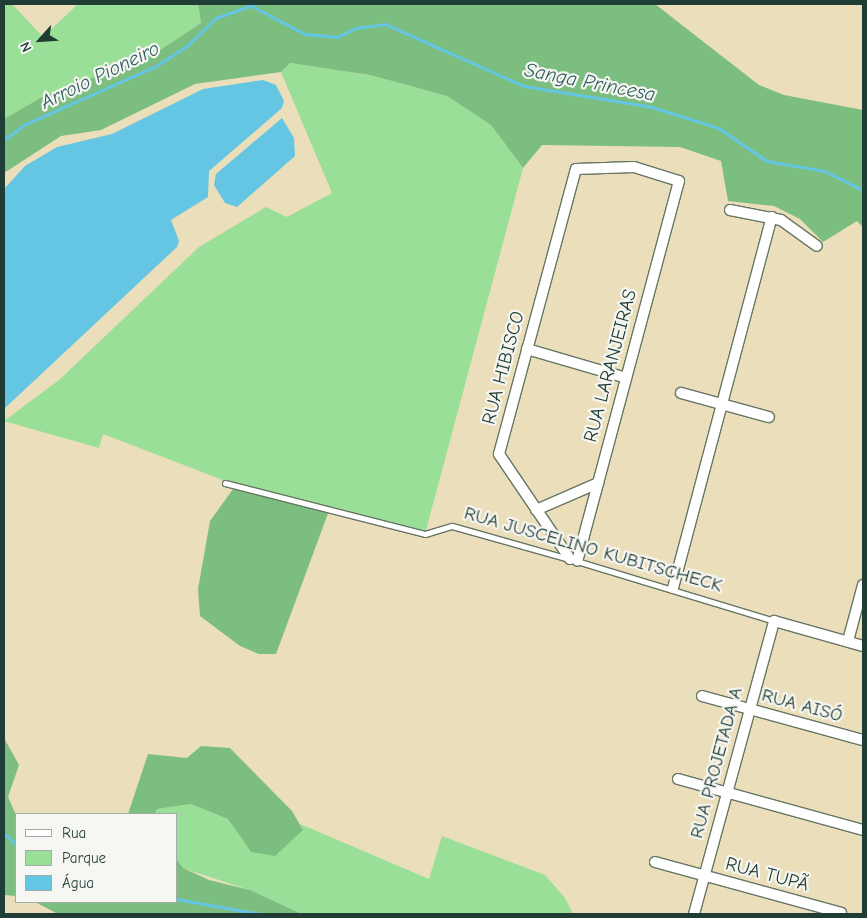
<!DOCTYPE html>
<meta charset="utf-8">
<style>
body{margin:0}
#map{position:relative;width:867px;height:918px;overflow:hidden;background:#ebdeba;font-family:"Comic Neue",sans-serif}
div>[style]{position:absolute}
.green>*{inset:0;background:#9adf97}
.forest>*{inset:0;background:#7bbe80}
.water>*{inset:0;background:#64c6e2}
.stream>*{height:2.5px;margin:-1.25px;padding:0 1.25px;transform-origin:1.25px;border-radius:1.25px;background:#64c6e2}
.roads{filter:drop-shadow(1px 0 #667563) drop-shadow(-1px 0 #667563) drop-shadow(0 1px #667563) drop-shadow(0 -1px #667563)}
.service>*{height:5px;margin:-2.5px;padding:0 2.5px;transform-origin:2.5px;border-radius:2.5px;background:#fff}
.minor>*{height:10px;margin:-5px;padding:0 5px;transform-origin:5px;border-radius:5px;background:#fff}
span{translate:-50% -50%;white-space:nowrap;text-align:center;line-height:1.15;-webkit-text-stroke:4.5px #f6f6f2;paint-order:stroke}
.street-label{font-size:19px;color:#1f3d34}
.water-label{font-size:20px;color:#305f60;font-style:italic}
.frame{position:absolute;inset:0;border:5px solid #1f3d34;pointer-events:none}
.legend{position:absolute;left:15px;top:813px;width:162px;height:90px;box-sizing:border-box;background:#f6f6f2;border:1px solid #a0aca6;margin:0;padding:6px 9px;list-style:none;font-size:15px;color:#1f3d34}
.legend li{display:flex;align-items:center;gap:10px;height:25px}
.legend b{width:25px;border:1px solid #a0aca6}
.north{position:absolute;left:15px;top:15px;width:50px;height:50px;-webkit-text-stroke:4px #f6f6f2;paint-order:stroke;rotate:244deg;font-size:14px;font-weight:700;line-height:20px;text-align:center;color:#1f3d34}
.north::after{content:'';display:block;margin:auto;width:18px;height:22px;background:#1f3d34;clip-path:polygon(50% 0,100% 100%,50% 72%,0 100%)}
</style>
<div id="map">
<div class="green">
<i style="clip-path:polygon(4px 4px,12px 4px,43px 37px,78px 4px,198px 4px,201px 23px,154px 54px,42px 97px,4px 119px)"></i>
<i style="clip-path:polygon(290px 63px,370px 75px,447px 96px,491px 125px,523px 168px,425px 534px,236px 485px,103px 434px,99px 448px,4px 421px,59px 380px,199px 247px,266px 207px,287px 217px,332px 193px,281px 72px)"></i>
<i style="clip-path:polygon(191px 804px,228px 819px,251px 852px,303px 830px,300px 824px,429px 879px,442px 836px,545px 875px,565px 898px,573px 914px,302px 914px,250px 890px,182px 868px,176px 859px,176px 814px,155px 814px,157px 809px)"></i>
</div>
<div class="forest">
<i style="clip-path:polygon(198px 4px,655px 4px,759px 85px,784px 95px,863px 110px,863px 227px,857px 221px,823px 242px,800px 219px,774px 206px,728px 201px,721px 161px,680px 147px,542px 145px,523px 168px,491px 125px,447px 96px,370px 75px,290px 63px,281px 72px,195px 84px,101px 130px,61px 136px,4px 173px,4px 119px,42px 97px,154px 54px,201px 23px)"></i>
<i style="clip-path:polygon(236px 485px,330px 508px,276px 654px,259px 654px,240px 646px,200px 616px,198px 589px,210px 521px)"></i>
<i style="clip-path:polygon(4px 738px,19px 765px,8px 797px,16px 815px,16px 896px,4px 895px)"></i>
<i style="clip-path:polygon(201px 746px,230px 748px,292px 811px,303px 830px,275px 856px,251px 852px,228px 819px,191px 804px,157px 809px,155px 814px,128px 814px,148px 754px,187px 758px)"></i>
<i style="clip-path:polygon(176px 859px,183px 868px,209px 880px,250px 890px,302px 914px,58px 914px,35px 902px,176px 902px)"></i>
</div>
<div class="water">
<i style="clip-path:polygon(263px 80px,276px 85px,284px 101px,282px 108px,209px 171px,208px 197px,171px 220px,179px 241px,177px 247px,4px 409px,4px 189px,25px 166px,57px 147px,112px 134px,203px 89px)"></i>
<i style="clip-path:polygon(282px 118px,294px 138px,295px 156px,237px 207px,225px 203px,214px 185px,216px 174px)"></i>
</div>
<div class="stream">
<i style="left:254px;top:7px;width:58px;rotate:27.9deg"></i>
<i style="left:305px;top:34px;width:33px;rotate:5deg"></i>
<i style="left:338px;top:37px;width:20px;rotate:-27deg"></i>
<i style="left:356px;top:28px;width:29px;rotate:-8deg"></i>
<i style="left:385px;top:24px;width:152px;rotate:24deg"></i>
<i style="left:524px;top:86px;width:130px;rotate:9.3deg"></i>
<i style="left:652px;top:107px;width:70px;rotate:17.4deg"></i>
<i style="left:719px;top:128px;width:58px;rotate:34.5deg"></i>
<i style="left:767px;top:161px;width:59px;rotate:9.8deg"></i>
<i style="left:825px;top:171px;width:42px;rotate:26.6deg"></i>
<i style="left:4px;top:140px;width:25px;rotate:-37deg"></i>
<i style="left:24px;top:125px;width:145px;rotate:-24.1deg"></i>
<i style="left:156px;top:66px;width:38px;rotate:-33deg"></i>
<i style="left:188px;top:45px;width:39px;rotate:-44deg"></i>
<i style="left:216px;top:18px;width:41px;rotate:-19.7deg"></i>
<i style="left:4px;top:833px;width:16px;rotate:43deg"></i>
<i style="left:176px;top:899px;width:86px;rotate:10deg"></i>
</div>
<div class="roads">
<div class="service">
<i style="left:225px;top:483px;width:206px;rotate:14.3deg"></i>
<i style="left:425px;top:534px;width:28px;rotate:-17deg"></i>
<i style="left:452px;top:526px;width:122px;rotate:15.8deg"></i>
<i style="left:577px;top:561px;width:206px;rotate:16.9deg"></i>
</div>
<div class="minor">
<i style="left:730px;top:210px;width:52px;rotate:11.1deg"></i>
<i style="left:781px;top:220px;width:44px;rotate:35.8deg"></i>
<i style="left:527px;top:349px;width:103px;rotate:16.3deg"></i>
<i style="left:681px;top:393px;width:91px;rotate:15.3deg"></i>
<i style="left:536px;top:510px;width:68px;rotate:-23.5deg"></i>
<i style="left:570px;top:559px;width:127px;rotate:-124.1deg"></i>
<i style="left:499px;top:454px;width:295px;rotate:-74.9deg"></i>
<i style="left:576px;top:169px;width:58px;rotate:-2deg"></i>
<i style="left:634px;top:167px;width:47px;rotate:17.3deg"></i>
<i style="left:679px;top:181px;width:393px;rotate:105deg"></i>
<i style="left:673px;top:588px;width:384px;rotate:-75.1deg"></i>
<i style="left:848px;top:641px;width:58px;rotate:-75deg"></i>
<i style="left:702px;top:696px;width:167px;rotate:15.3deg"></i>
<i style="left:678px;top:779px;width:192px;rotate:15.4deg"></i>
<i style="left:655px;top:862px;width:193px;rotate:15.3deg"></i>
<i style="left:694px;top:914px;width:304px;rotate:-74.7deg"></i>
<i style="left:774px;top:621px;width:92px;rotate:15.7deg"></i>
</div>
</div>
<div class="street-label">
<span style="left:611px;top:366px;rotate:-75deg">RUA LARANJEIRAS</span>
<span style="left:504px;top:368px;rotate:-75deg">RUA HIBISCO</span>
<span style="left:593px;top:550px;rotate:16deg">RUA JUSCELINO KUBITSCHECK</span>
<span style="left:802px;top:706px;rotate:15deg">RUA AISÓ</span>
<span style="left:717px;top:763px;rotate:-75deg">RUA PROJETADA A</span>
<span style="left:767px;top:875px;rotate:15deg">RUA TUPÃ</span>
</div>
<div class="water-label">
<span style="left:100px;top:75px;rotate:-26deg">Arroio Pioneiro</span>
<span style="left:590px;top:82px;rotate:11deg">Sanga Princesa</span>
</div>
<div class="frame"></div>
<ul class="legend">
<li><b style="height:6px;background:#fff"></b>Rua</li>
<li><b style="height:14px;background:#9adf97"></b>Parque</li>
<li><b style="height:14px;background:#64c6e2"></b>Água</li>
</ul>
<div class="north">N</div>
</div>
